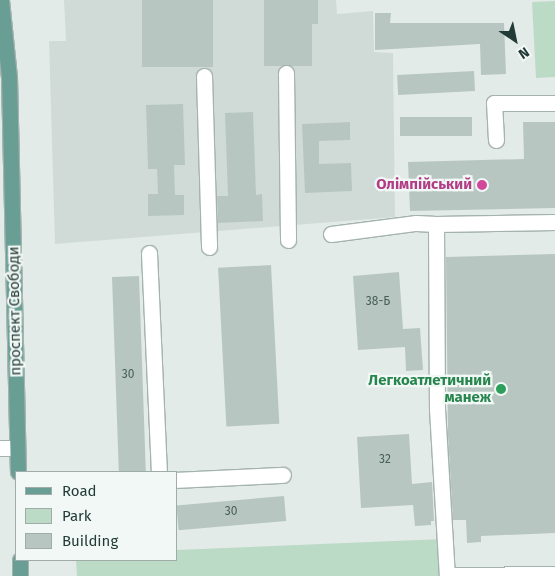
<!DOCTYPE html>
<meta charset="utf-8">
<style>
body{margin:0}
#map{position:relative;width:555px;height:576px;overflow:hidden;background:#e2ebe8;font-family:"Fira Sans",sans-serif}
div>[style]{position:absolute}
.built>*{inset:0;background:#d0dbd7}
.green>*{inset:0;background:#bcdbc7}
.building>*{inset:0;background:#b8c6c1;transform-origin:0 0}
.roads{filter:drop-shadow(1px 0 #a5b3af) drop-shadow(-1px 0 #a5b3af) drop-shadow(0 1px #a5b3af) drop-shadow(0 -1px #a5b3af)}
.minor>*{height:15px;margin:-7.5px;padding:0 7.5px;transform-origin:7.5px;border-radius:7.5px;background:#fff}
.major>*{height:15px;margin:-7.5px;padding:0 7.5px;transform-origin:7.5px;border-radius:7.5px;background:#699e94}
.dots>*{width:14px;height:14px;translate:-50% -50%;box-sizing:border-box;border:2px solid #f2f8f6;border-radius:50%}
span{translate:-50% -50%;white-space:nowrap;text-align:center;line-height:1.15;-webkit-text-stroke:4.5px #f2f8f6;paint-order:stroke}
.number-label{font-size:12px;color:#485e59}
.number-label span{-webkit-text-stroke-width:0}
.hotel-label{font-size:15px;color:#b23c85;font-weight:700}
.right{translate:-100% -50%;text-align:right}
.street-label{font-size:15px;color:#233b36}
.leisure-label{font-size:15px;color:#27864d;font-weight:700}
.legend{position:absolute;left:15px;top:471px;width:162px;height:90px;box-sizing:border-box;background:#f2f8f6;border:1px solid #9faca9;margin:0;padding:6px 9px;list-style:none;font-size:15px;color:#233b36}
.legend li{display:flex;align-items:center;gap:10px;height:25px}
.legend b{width:25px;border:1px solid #9faca9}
.north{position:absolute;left:490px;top:15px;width:50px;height:50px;-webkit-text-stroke:4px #f2f8f6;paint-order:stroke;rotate:146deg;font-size:14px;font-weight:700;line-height:20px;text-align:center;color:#233b36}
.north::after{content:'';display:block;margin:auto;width:18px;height:22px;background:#233b36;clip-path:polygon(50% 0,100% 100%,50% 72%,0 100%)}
</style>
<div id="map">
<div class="built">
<i style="clip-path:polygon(64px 0,336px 0,337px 14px,373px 11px,374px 52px,393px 53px,395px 217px,55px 244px,49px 41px,66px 41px)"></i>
</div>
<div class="green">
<i style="clip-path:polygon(555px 1px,555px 77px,536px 78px,532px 2px)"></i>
<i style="clip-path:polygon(443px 539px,443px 576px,77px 576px,76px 560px,176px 560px,176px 550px)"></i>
</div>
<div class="building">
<i style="left:142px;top:0;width:71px;height:67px"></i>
<i style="clip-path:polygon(264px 0,318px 0,318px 24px,312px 24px,312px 66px,264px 66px)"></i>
<i style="clip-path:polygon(375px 13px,391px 13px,390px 23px,504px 23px,506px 74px,481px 75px,480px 44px,375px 50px)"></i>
<i style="left:474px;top:71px;width:20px;height:77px;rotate:87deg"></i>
<i style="clip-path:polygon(183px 104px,185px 165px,174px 165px,175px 195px,184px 195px,184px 215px,148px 216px,148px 194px,158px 194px,157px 169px,148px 169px,146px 105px)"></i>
<i style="clip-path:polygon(253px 112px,256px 195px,262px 194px,263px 221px,218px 223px,217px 196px,228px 196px,225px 113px)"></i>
<i style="left:472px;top:117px;width:19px;height:72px;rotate:90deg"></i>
<i style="clip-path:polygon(350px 122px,350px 140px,319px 141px,319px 164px,351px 163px,352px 191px,305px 193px,302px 124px)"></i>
<i style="clip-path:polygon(523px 122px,555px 122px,555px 208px,410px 211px,408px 162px,524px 159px)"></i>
<i style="clip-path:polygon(555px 254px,555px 533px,481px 536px,481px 542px,467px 543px,466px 520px,453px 520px,448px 436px,446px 257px)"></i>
<i style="left:271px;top:265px;width:159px;height:53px;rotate:87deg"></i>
<i style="clip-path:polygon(399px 272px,403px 329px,420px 328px,423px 370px,406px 371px,405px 347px,358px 350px,353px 276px)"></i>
<i style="left:139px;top:276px;width:196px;height:27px;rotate:88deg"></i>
<i style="clip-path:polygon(409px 434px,412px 484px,432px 482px,434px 521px,431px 521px,431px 525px,415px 526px,413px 505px,361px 508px,357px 437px)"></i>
<i style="left:284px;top:496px;width:25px;height:108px;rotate:85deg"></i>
</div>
<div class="roads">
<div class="minor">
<i style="left:286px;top:73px;width:167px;rotate:89.3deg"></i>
<i style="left:204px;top:76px;width:171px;rotate:88.3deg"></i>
<i style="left:496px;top:140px;width:37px;rotate:-93deg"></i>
<i style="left:494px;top:103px;width:61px"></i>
<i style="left:555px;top:222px;width:119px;rotate:179deg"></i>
<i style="left:436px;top:224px;width:185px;rotate:89.7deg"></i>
<i style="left:437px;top:409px;width:166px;rotate:86.6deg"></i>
<i style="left:447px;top:575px;width:108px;rotate:-0.5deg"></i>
<i style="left:331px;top:234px;width:86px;rotate:-7.4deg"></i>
<i style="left:416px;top:223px;width:20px;rotate:3deg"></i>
<i style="left:149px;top:253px;width:219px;rotate:87.4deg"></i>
<i style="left:0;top:448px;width:17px"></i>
<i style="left:176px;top:480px;width:107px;rotate:-2.7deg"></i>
</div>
<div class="major">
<i style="left:1px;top:0;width:77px;rotate:84.1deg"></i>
<i style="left:9px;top:77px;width:395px;rotate:88.7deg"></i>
<i style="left:20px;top:576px;width:16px;rotate:-90deg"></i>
</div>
</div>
<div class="dots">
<i style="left:482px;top:185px;background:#d1479c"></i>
<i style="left:501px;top:389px;background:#2e9e5b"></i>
</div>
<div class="number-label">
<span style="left:378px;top:302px">38-Б</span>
<span style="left:128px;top:375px">30</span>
<span style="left:385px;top:460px">32</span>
<span style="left:231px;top:512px">30</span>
</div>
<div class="hotel-label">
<span class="right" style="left:472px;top:185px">Олімпійський</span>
</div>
<div class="street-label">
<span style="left:15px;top:311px;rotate:-91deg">проспект Свободи</span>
</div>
<div class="leisure-label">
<span class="right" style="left:491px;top:389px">Легкоатлетичний<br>манеж</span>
</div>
<ul class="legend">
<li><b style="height:6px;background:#699e94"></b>Road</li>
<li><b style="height:14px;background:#bcdbc7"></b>Park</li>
<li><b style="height:14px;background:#b8c6c1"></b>Building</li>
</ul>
<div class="north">N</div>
</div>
